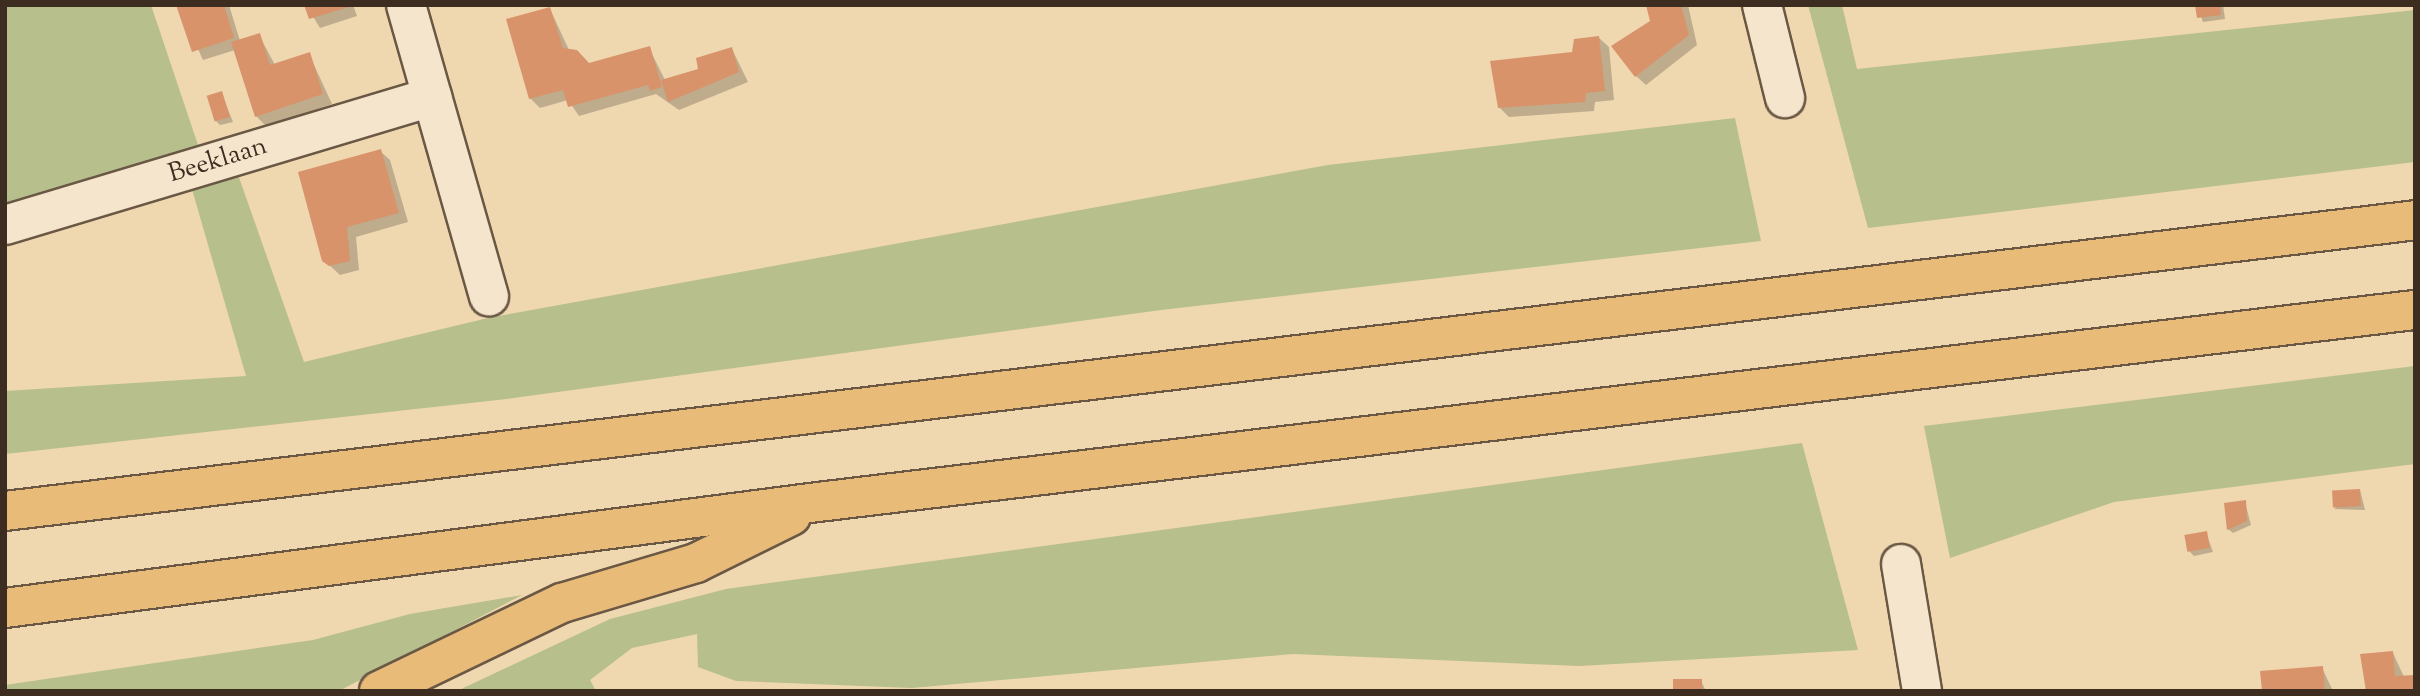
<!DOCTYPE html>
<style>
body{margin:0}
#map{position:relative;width:2420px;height:696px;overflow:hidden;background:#efd7b0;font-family:"Sorts Mill Goudy",serif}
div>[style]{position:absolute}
.green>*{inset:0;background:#b7bf8d}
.shadow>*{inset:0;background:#0003}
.building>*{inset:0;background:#d8936b;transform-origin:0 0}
.roads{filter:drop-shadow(2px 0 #6a5845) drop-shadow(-2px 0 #6a5845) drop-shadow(0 2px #6a5845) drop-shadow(0 -2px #6a5845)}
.minor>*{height:38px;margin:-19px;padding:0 19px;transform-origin:19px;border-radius:19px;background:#f5e5cc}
.highway>*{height:38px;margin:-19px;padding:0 19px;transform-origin:19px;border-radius:19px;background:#e8bc78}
span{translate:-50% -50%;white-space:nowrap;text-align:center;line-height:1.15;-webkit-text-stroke:5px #f5e5cc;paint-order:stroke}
.street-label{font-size:26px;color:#3d2d21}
.frame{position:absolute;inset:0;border:7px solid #3d2d21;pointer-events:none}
</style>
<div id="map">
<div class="green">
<i style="clip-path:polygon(5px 5px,151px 5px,201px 154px,5px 210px)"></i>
<i style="clip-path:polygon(1808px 5px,1842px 5px,1857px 69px,2415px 10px,2415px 162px,1868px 228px)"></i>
<i style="clip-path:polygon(1735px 118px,1761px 241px,1161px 310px,507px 399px,5px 454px,5px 391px,246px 376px,189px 179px,235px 166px,304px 362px,488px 318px,1328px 165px)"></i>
<i style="clip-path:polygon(2415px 366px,2415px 464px,2114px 502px,1950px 558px,1924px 426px)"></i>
<i style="clip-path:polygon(1802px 443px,1858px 650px,1580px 666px,1293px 654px,912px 688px,736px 681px,698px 667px,697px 634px,632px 648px,590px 680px,596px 691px,457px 691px,610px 619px,726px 589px)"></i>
<i style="clip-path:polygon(522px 595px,339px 691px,5px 691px,5px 685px,313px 640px,410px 614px)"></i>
</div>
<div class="shadow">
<i style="clip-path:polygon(178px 5px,229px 5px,240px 41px,259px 35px,275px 65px,309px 54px,332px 104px,266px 126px,256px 116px,235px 50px,203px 60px)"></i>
<i style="clip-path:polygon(306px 5px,353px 5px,357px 16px,320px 28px)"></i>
<i style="clip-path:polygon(1648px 5px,1688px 5px,1697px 45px,1646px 85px,1636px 76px,1652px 22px)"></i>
<i style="clip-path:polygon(2197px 5px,2223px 5px,2225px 19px,2203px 22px)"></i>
<i style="clip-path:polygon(550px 9px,569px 50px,589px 65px,649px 48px,665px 80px,701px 71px,732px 49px,748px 82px,679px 110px,656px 94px,579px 116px,568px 100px,540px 108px,530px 98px)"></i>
<i style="clip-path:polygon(1599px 38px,1609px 47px,1614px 100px,1595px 102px,1594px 111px,1509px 117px,1499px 107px)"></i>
<i style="clip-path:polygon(221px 92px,233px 122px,220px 125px,216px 121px)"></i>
<i style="clip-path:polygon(380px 151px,390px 160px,408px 222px,356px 237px,359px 270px,340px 275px,324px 260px)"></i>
<i style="clip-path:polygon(2360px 490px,2365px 510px,2334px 509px)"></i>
<i style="clip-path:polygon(2245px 502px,2251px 525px,2233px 533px,2228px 529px)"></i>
<i style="clip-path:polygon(2206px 533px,2213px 552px,2194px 556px,2189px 551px)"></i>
<i style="clip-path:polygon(2393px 653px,2404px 677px,2366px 691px)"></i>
<i style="clip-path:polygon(2322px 668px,2333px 691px,2263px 691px)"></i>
<i style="clip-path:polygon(1701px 681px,1706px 691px,1675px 691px)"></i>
</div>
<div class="building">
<i style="clip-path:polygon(176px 5px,224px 5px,234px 38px,192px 52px)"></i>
<i style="clip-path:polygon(304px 5px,352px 5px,352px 6px,309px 19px)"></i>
<i style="clip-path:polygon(1646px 5px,1681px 5px,1689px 35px,1635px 77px,1611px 46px,1650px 21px)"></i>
<i style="clip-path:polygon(2195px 5px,2220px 5px,2221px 15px,2197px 18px)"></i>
<i style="clip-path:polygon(550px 7px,563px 48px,577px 50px,589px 63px,650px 46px,662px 87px,650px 91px,648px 85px,568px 107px,563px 90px,529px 99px,506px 19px)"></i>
<i style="clip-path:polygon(260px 33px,270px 65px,310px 52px,323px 94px,255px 117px,231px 42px)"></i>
<i style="clip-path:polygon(1599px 36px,1605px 91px,1586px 93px,1585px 102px,1498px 108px,1490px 61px,1572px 52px,1574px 39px)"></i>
<i style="clip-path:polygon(732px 47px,739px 72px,668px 102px,661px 80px,698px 69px,696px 58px)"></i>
<i style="left:222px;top:91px;width:27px;height:16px;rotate:73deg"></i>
<i style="clip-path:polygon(381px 149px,399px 213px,347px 227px,350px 261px,329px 266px,322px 261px,298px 172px)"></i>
<i style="left:2360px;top:489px;width:17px;height:28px;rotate:87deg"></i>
<i style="clip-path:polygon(2246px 500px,2247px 521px,2227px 530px,2224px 503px)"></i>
<i style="left:2207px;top:531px;width:17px;height:23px;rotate:80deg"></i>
<i style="clip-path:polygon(2393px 651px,2395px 676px,2415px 675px,2415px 691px,2366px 691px,2360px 654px)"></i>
<i style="clip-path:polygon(2323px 666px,2325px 691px,2262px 691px,2260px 671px)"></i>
<i style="left:1702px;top:679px;width:12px;height:29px;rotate:90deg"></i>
</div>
<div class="roads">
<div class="minor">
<i style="left:406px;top:5px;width:303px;rotate:74.1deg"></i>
<i style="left:1762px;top:5px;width:96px;rotate:76.1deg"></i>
<i style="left:5px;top:225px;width:446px;rotate:-16.7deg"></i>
<i style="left:1901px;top:564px;width:129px;rotate:80.6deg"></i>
</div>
<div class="highway">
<i style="left:5px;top:511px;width:2428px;rotate:-6.88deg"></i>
<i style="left:5px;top:608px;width:820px;rotate:-7.43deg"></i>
<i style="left:818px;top:502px;width:1609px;rotate:-6.86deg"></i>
<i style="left:379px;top:691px;width:203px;rotate:-25.7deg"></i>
<i style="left:562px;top:603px;width:140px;rotate:-16.6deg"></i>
<i style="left:696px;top:563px;width:106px;rotate:-26.3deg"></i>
</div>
</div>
<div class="street-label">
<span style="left:218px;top:161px;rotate:-17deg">Beeklaan</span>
</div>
<div class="frame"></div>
</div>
